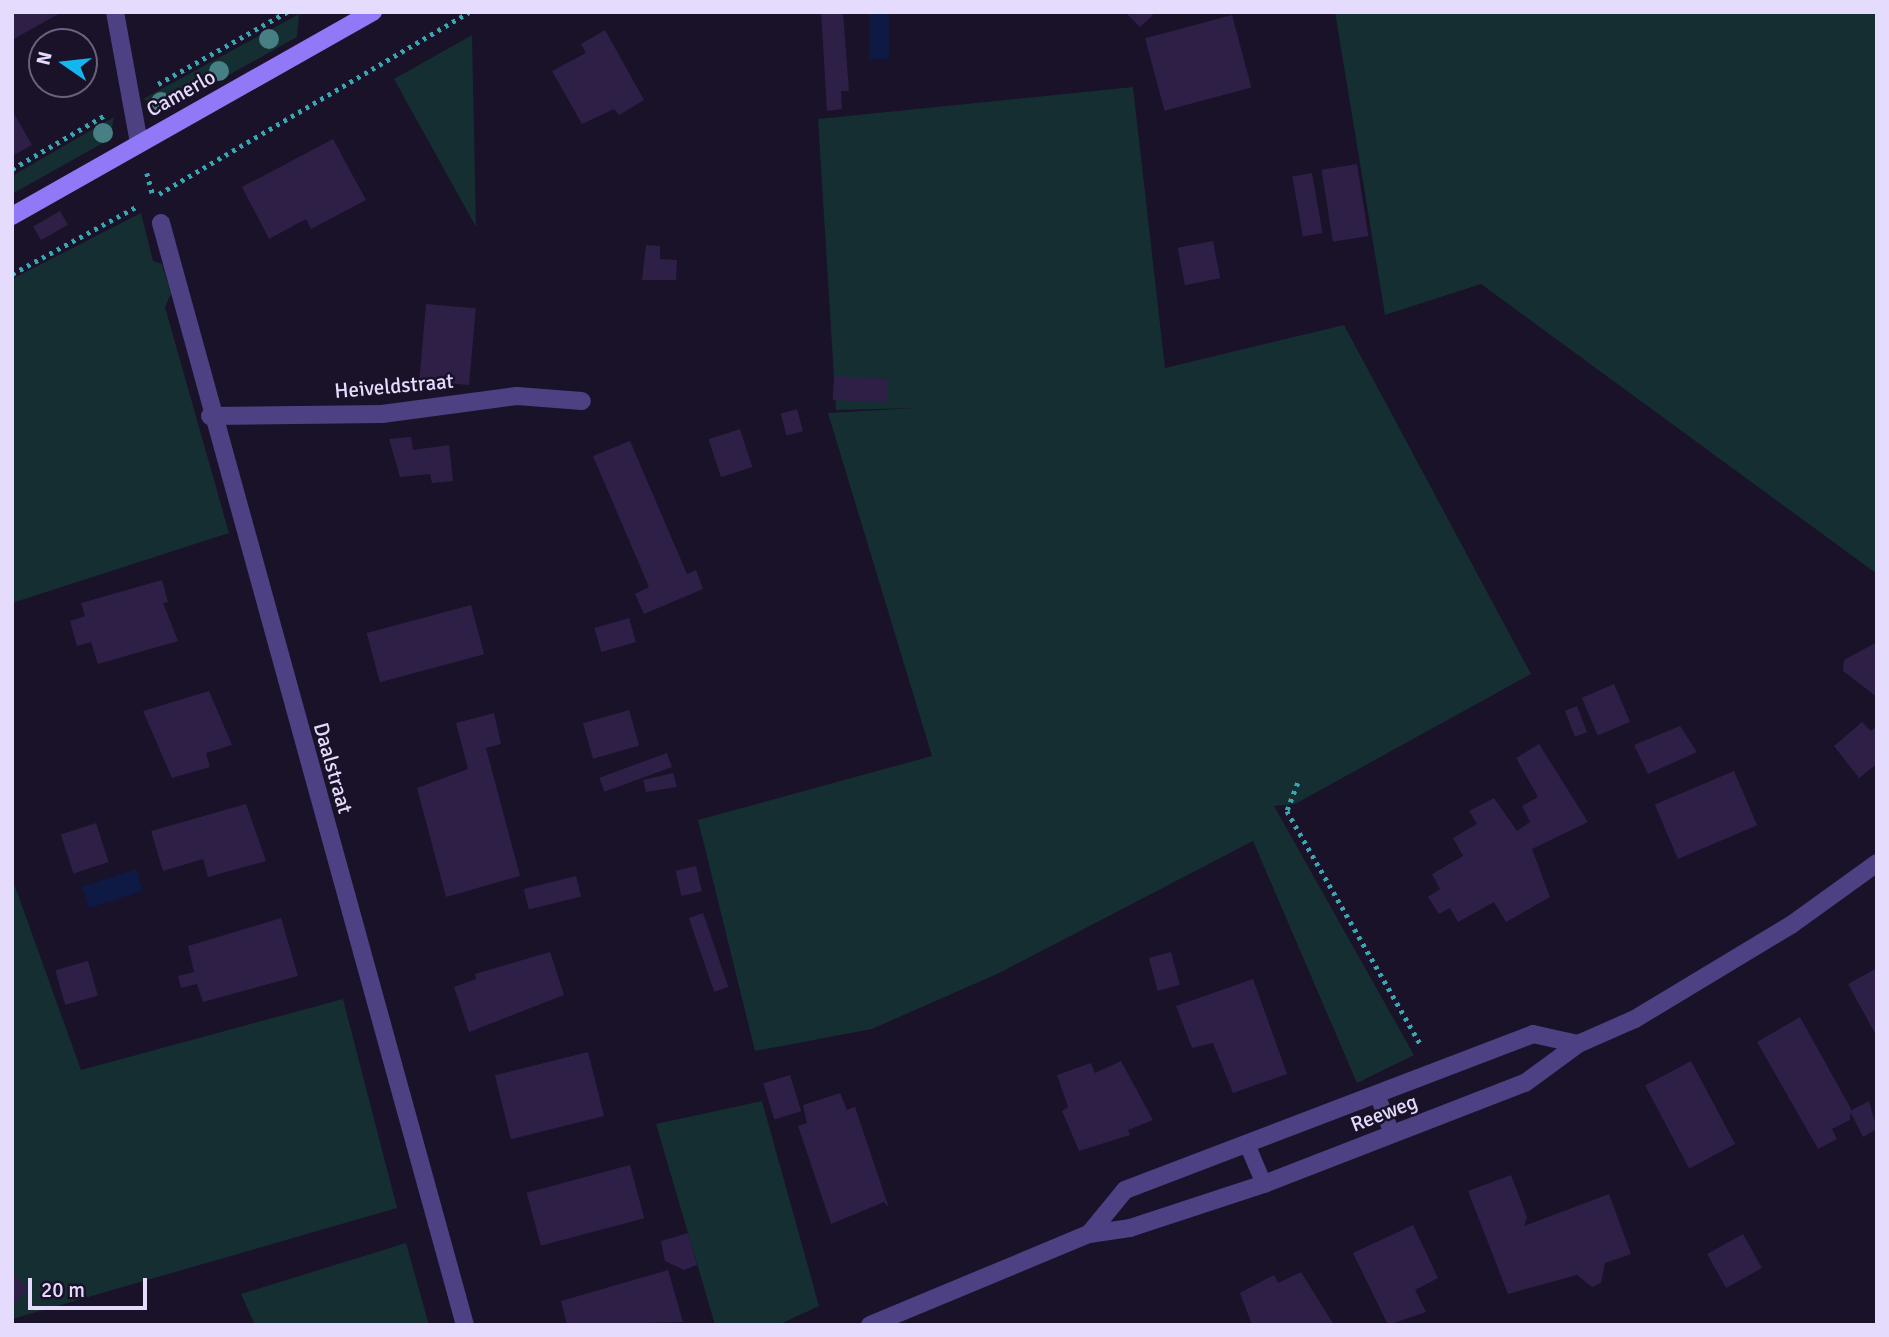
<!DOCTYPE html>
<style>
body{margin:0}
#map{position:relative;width:1889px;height:1337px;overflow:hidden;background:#191228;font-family:Signika,sans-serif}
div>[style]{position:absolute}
.green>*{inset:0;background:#152e31}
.water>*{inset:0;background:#0e1944;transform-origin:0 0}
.building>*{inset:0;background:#2e1f47;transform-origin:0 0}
.path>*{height:4.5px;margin-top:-2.25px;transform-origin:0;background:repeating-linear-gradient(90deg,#38a6b3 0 3.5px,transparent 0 8.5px)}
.lane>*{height:16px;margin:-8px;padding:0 8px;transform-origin:8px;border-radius:8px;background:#4d4083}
.street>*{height:18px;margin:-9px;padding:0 9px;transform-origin:9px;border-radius:9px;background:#4d4083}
.secondary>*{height:18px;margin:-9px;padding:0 9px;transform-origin:9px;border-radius:9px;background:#9078f6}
.trees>*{width:20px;height:20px;margin:-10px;border-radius:50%;background:#467f84}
span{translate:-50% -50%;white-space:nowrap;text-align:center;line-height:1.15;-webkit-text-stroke:5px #191228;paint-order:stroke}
.street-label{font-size:21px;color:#e4dbfd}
.frame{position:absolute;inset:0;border:14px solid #e4dbfd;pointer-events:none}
.north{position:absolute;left:28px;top:28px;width:70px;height:70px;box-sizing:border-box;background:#191228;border:2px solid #6a627d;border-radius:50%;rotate:284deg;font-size:19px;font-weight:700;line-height:28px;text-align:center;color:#e4dbfd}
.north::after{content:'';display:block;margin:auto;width:24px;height:32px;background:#13b6f0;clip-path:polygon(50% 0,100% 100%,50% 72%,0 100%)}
.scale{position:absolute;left:28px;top:1278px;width:119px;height:32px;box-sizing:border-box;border:4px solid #e4dbfd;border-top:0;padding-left:9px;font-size:21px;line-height:24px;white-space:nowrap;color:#e4dbfd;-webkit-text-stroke:5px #191228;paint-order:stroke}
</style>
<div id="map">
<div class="green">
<i style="clip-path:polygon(1335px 12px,1877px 12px,1877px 574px,1481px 284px,1385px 315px)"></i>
<i style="clip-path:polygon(299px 14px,297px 37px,166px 110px,143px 99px)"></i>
<i style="clip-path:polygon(472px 35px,476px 227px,394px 79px)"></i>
<i style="clip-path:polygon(1133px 87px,1165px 368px,1344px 325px,1531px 674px,1295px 804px,1274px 806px,1414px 1055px,1357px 1083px,1253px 841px,999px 973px,872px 1029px,755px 1051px,698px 820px,932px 756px,828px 413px,915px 408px,836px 410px,818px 119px)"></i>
<i style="clip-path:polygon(114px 117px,110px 139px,12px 194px,12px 176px)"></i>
<i style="clip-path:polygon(141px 213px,153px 261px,162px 264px,171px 294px,165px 307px,229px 533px,12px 603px,12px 279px)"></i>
<i style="clip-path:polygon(12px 878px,81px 1070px,343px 999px,397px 1208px,12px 1319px)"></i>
<i style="clip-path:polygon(762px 1101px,819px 1306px,778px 1325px,715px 1325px,656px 1124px)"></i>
<i style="clip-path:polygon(406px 1243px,429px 1325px,255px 1325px,241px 1294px)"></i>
</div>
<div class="water">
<i style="left:869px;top:12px;width:20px;height:47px"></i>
<i style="left:136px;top:869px;width:23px;height:57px;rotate:72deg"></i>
</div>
<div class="building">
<i style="clip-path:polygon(12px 12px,62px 12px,12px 40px)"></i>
<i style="clip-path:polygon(821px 12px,843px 12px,849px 91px,841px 91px,842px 109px,827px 111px)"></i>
<i style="clip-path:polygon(1125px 12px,1150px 12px,1153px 15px,1140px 27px)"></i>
<i style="left:1232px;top:15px;width:75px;height:90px;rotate:75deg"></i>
<i style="clip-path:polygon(605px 30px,644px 100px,619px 115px,614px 109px,582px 124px,552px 71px,586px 53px,581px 44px)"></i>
<i style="clip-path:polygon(12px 110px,32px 145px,12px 156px)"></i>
<i style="clip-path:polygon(333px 139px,366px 200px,311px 229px,306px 219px,269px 239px,242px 187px)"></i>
<i style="left:1357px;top:164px;width:73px;height:36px;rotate:81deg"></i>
<i style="left:1312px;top:173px;width:61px;height:20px;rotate:80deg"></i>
<i style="left:60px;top:211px;width:16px;height:31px;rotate:60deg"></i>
<i style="left:1213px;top:241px;width:38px;height:36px;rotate:79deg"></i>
<i style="clip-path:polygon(646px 245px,660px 246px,660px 259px,677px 260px,676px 280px,642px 280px)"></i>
<i style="left:426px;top:304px;width:50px;height:77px;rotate:5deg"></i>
<i style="left:834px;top:376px;width:54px;height:24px;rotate:3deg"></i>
<i style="left:797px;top:409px;width:23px;height:17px;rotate:75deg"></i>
<i style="left:740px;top:429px;width:40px;height:33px;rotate:72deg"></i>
<i style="clip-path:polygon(411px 437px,413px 450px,449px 445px,453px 481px,432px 483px,430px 474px,400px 477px,389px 439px)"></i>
<i style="clip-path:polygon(630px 441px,687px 574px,696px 570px,703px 589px,644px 614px,635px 594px,649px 587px,593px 456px)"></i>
<i style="clip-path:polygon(162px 580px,168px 602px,163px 603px,178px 641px,98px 664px,91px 642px,77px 646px,70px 621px,85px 616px,81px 603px)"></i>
<i style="left:471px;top:605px;width:51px;height:108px;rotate:75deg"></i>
<i style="left:629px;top:618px;width:25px;height:36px;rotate:74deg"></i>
<i style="clip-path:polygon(1877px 642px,1877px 697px,1843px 671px,1844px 660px)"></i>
<i style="left:1614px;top:684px;width:41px;height:35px;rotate:67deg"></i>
<i style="clip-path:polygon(209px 691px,232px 745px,206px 753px,210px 767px,172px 778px,143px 711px)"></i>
<i style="left:1577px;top:706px;width:28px;height:13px;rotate:69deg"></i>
<i style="left:629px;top:710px;width:37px;height:48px;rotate:74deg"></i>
<i style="clip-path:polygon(494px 713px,501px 744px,486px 748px,520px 876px,446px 897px,417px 788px,468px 769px,456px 723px)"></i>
<i style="clip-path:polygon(1862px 722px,1871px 731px,1877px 726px,1877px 764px,1859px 778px,1834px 746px)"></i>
<i style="clip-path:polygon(1680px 726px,1697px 752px,1648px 774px,1634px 745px)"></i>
<i style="clip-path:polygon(1539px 744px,1588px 822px,1532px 849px,1550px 897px,1506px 922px,1494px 902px,1458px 922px,1450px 908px,1439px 914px,1428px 897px,1440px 889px,1432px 874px,1463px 856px,1453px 838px,1477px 824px,1469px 811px,1494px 798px,1517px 831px,1530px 822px,1522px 806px,1538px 797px,1516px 758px)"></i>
<i style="left:667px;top:753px;width:15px;height:72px;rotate:70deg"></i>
<i style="left:1734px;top:771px;width:59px;height:86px;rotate:67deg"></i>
<i style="clip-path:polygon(673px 773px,677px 787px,646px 792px,643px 780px)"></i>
<i style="clip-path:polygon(246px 804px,266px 861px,208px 877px,203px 859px,163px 871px,151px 831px)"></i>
<i style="left:96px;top:823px;width:41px;height:37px;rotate:72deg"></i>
<i style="left:696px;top:866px;width:26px;height:21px;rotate:77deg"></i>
<i style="left:576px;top:876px;width:21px;height:54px;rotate:76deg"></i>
<i style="left:703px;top:913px;width:78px;height:15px;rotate:71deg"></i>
<i style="clip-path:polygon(281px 918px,298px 976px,203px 1002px,197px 984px,181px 988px,178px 976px,194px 972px,188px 946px)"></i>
<i style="clip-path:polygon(550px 952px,564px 995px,469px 1032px,454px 987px,476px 979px,475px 974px)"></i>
<i style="left:1171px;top:952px;width:34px;height:23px;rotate:75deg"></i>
<i style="left:88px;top:961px;width:36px;height:34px;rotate:74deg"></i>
<i style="clip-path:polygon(1877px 968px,1877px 1037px,1848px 984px)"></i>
<i style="clip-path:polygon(1253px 979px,1287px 1074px,1233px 1093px,1213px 1043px,1192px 1048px,1176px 1006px)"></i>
<i style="clip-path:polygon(1800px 1017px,1851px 1109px,1850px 1120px,1832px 1129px,1837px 1139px,1818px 1149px,1757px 1042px)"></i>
<i style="left:588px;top:1052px;width:66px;height:96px;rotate:76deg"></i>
<i style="clip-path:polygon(1121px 1061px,1153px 1120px,1128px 1130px,1130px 1135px,1079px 1151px,1062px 1111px,1068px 1107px,1057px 1075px,1091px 1063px,1095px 1073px)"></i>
<i style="left:1691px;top:1061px;width:94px;height:52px;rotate:62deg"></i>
<i style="left:790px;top:1075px;width:38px;height:28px;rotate:73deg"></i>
<i style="clip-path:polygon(840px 1093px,847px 1110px,855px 1107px,889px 1208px,884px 1202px,831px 1224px,798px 1126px,807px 1123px,803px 1105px)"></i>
<i style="clip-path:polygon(1869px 1101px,1877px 1129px,1863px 1137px,1850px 1111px)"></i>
<i style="left:630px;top:1165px;width:55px;height:107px;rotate:75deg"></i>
<i style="clip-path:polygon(1511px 1175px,1527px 1217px,1524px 1226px,1609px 1194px,1631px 1254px,1605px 1263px,1601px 1283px,1592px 1287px,1577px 1275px,1508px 1294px,1468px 1191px)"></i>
<i style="clip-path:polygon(1413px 1225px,1438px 1278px,1415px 1290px,1426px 1312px,1388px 1325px,1353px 1253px)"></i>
<i style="clip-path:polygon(688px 1233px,697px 1265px,684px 1270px,665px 1261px,661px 1241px)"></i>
<i style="left:1743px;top:1234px;width:39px;height:41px;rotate:61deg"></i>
<i style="clip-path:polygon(668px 1270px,683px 1322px,567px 1325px,561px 1301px)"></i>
<i style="clip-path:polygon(1301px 1272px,1334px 1325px,1252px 1325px,1240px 1293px,1274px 1275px,1278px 1283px)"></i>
<i style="clip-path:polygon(12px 1273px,29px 1289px,12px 1306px)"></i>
</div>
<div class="path">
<i style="left:158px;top:84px;width:148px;rotate:-29.2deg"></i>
<i style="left:12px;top:169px;width:108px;rotate:-30.1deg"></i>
<i style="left:147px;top:173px;width:23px;rotate:75deg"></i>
<i style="left:159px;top:194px;width:359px;rotate:-30.4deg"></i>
<i style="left:12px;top:274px;width:141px;rotate:-28.4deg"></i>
<i style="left:1298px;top:783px;width:30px;rotate:111deg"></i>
<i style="left:1287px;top:811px;width:270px;rotate:60.2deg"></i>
</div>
<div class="lane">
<i style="left:1377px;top:1094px;width:43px;rotate:69.4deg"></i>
<i style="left:1247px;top:1144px;width:43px;rotate:67deg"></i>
</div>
<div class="street">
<i style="left:115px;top:12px;width:133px;rotate:79.6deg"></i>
<i style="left:161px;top:223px;width:1143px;rotate:74.58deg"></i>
<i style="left:210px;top:416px;width:172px;rotate:-0.7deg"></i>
<i style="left:382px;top:414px;width:136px;rotate:-7.6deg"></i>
<i style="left:517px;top:396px;width:65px;rotate:4.4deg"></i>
<i style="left:1089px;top:1234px;width:57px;rotate:-50.7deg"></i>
<i style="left:1125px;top:1190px;width:437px;rotate:-20.9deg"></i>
<i style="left:1533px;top:1034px;width:46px;rotate:12.5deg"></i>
<i style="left:870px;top:1325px;width:237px;rotate:-22.6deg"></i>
<i style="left:1089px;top:1234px;width:41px;rotate:-8.3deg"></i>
<i style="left:1130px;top:1228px;width:141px;rotate:-18.2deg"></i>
<i style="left:1264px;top:1184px;width:280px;rotate:-21.2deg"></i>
<i style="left:1525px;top:1083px;width:66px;rotate:-36.3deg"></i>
<i style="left:1578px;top:1044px;width:62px;rotate:-23.7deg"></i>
<i style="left:1635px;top:1019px;width:182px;rotate:-31.1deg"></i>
<i style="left:1791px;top:925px;width:106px;rotate:-35.8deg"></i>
</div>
<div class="secondary">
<i style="left:12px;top:216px;width:415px;rotate:-29.5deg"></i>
</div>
<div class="trees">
<i style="left:269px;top:39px"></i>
<i style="left:219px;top:71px"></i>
<i style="left:161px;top:102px"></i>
<i style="left:103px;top:133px"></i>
</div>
<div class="street-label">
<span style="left:181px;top:93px;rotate:-29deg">Camerlo</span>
<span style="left:394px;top:386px;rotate:-5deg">Heiveldstraat</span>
<span style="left:333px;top:768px;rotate:74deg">Daalstraat</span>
<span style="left:1384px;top:1113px;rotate:-21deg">Reeweg</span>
</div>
<div class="frame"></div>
<div class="north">N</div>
<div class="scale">20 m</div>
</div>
